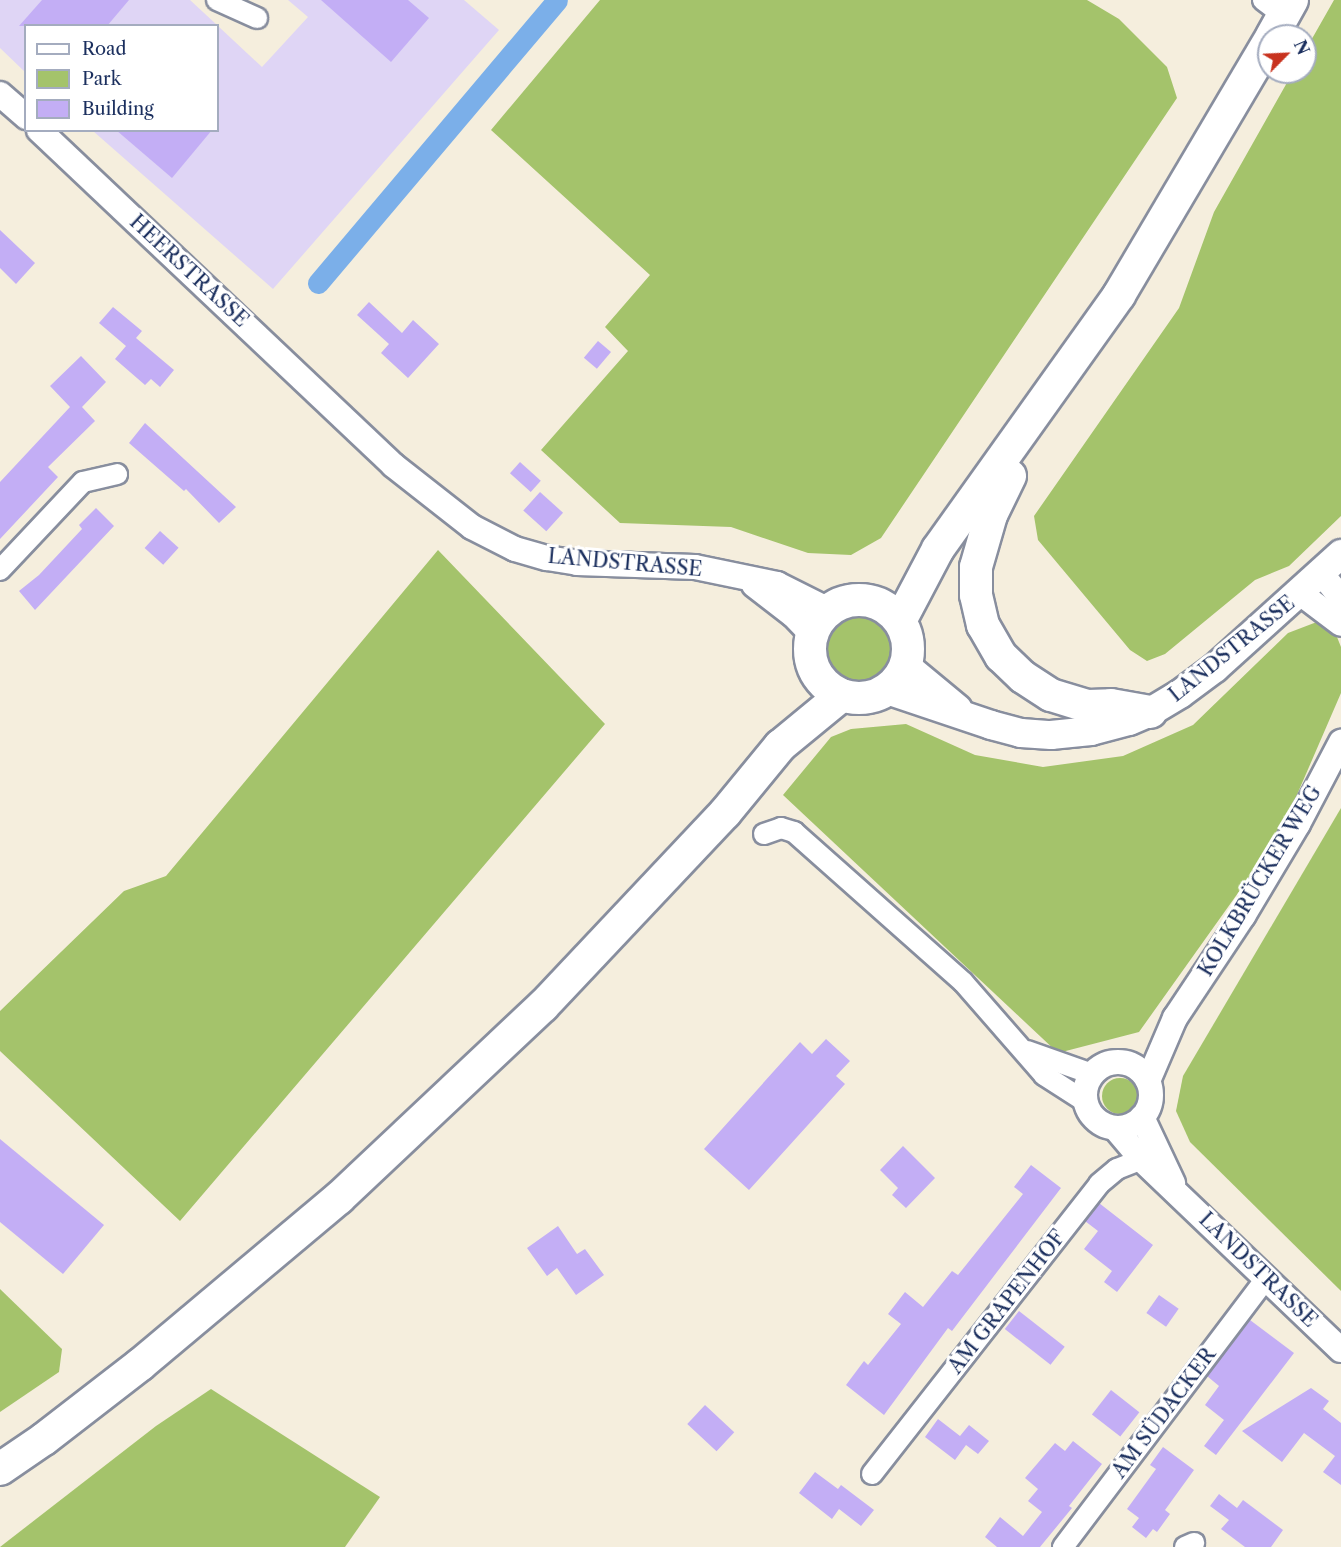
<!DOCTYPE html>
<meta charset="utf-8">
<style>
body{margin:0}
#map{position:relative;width:1341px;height:1547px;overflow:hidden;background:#f5eedd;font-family:"Libre Caslon Text",serif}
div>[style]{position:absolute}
.built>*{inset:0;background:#dfd5f5}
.green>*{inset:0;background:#a4c36b}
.round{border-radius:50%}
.canal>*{height:21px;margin:-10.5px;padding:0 10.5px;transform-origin:10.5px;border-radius:10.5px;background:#7bafe9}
.building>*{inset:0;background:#c3aef5;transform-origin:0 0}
.roads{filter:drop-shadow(2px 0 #888e9e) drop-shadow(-2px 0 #888e9e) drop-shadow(0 2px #888e9e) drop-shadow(0 -2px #888e9e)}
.minor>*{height:20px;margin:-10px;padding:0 10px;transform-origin:10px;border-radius:10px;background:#fff}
.tertiary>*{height:24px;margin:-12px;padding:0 12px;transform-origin:12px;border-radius:12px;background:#fff}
.tertiary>.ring{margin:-12px;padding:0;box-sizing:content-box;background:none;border:24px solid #fff;border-radius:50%}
.secondary>*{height:28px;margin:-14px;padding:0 14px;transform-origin:14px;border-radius:14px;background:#fff}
.primary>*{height:32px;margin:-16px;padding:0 16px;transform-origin:16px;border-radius:16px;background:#fff}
.primary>.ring{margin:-16px;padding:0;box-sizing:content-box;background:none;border:32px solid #fff;border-radius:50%}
span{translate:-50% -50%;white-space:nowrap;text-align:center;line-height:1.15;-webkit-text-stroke:6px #fff;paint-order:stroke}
.street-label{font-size:20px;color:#1b2f5e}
.legend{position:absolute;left:24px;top:24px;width:195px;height:108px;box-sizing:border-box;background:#fff;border:2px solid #a4acbf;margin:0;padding:8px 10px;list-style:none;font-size:18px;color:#1b2f5e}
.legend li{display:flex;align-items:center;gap:12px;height:30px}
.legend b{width:30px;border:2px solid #a4acbf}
.north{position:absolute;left:1257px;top:24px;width:60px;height:60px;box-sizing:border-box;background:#fff;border:2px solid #a4acbf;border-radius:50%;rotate:66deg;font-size:16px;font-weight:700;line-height:24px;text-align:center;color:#1b2f5e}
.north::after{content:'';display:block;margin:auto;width:21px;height:27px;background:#c8321e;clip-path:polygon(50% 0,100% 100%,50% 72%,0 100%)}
</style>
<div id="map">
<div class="built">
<i style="clip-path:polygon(0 0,190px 0,217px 25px,26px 26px,25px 72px,0 48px)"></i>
<i style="clip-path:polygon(288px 0,464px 0,499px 30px,273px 289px,93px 131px,218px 130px,218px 26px,262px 67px,308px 17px)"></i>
</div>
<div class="green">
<i style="clip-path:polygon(600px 0,1087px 0,1119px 19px,1167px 67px,1177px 98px,881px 538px,851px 555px,808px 553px,731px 527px,620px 523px,541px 450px,628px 351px,605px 327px,650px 275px,491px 130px)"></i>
<i style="clip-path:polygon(1334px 0,1341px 0,1341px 516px,1289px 566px,1255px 580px,1165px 654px,1147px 661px,1130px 650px,1038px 540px,1034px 516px,1179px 308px,1214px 212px,1293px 72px,1305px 72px,1305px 51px)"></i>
<i style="clip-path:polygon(438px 550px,605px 724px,180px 1221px,0 1051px,0 1011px,124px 891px,166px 876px)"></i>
<i class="round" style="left:823px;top:614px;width:70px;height:70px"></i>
<i style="clip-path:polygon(1322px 620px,1337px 637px,1341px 647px,1341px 693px,1280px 834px,1139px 1032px,1058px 1053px,783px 795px,831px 737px,851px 729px,906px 724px,975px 755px,1043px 767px,1123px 756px,1193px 725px,1288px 633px)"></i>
<i style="clip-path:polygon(1341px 808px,1341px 1291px,1190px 1142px,1176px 1111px,1183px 1076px)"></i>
<i class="round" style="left:1102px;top:1078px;width:36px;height:36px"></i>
<i style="clip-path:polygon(0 1289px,62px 1349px,59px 1372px,0 1412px)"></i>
<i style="clip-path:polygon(211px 1389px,380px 1497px,345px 1547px,0 1547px,156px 1426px)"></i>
</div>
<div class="canal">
<i style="left:318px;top:283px;width:370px;rotate:-49.8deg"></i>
</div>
<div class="building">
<i style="clip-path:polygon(42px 0,129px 0,107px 26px,19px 26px)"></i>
<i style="clip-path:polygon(321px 0,408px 0,429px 18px,391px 62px)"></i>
<i style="clip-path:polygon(116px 130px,212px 130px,172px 178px)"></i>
<i style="clip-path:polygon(0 230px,35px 263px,16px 284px,0 268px)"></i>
<i style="clip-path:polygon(369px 302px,402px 333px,413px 320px,439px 344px,408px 378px,381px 353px,389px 344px,357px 315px)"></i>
<i style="clip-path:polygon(113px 307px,142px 331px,136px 338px,174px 370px,160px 387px,151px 379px,145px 385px,115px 359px,126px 346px,99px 323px)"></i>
<i style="left:598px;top:341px;width:17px;height:22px;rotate:40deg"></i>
<i style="clip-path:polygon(81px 356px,106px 382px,82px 407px,95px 421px,48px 467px,58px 477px,0 539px,0 482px,70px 407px,50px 386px)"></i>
<i style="clip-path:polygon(145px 423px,236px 507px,219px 523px,186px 489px,184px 491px,129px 443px)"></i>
<i style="left:520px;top:462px;width:28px;height:15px;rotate:42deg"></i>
<i style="left:540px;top:492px;width:31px;height:25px;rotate:42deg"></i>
<i style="clip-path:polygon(96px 508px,114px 526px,35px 610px,19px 591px,39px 575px,82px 529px,79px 525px)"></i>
<i style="left:160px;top:531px;width:25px;height:23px;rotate:42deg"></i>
<i style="clip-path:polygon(826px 1039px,850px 1061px,836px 1076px,845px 1084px,749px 1190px,704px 1149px,800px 1042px,812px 1054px)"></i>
<i style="clip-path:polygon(0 1139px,104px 1225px,63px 1274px,0 1222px)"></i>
<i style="clip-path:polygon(903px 1146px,935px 1178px,906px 1208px,892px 1195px,898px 1188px,880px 1170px)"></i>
<i style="clip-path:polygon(1031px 1165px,1061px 1188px,952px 1331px,948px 1328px,884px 1415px,846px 1385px,864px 1361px,868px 1365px,901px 1324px,888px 1314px,905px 1292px,923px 1307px,952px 1271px,958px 1275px,1023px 1194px,1014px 1187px)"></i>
<i style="clip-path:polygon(1099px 1203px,1153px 1245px,1117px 1292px,1104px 1282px,1112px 1271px,1084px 1249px,1098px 1231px,1085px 1221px)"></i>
<i style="clip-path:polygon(558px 1226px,577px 1254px,585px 1249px,604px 1275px,576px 1295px,557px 1268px,547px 1276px,527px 1248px)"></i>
<i style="left:1159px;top:1295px;width:24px;height:22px;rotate:35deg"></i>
<i style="left:1019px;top:1311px;width:58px;height:23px;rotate:38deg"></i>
<i style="clip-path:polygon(1250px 1320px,1294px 1353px,1216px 1455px,1204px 1446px,1224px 1420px,1205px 1405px,1219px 1386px,1207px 1376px)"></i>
<i style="clip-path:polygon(1311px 1388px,1329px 1401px,1323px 1409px,1341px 1423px,1341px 1485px,1323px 1472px,1335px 1456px,1304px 1433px,1282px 1462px,1242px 1431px)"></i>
<i style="left:1111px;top:1390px;width:36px;height:31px;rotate:38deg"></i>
<i style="left:705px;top:1405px;width:40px;height:26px;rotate:43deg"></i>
<i style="clip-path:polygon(938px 1419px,960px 1436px,969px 1425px,989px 1441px,978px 1454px,966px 1445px,955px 1460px,925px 1437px)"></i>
<i style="clip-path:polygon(1073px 1441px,1102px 1464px,1069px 1506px,1072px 1508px,1040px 1547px,997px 1547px,985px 1537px,1000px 1517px,1023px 1536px,1042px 1512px,1028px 1501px,1038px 1489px,1025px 1478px,1055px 1443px,1065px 1451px)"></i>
<i style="clip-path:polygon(1163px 1447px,1194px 1470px,1165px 1510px,1170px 1514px,1157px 1532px,1153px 1529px,1146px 1538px,1132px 1527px,1139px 1518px,1127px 1509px,1156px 1469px,1150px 1465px)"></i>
<i style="clip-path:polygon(815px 1472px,838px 1489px,841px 1485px,874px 1510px,861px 1526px,839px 1509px,832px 1519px,799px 1493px)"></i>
<i style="clip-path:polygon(1219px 1494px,1237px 1508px,1243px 1500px,1283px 1530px,1271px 1547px,1245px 1547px,1221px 1529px,1229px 1520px,1210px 1506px)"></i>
</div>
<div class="roads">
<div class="minor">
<i style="left:217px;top:0;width:44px;rotate:24.2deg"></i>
<i style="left:1263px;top:0;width:26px;rotate:37deg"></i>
<i style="left:0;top:570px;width:121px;rotate:-46.7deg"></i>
<i style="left:83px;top:482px;width:35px;rotate:-13deg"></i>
<i style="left:764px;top:834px;width:18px;rotate:-19deg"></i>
<i style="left:781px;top:828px;width:14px;rotate:17deg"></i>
<i style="left:794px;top:832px;width:226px;rotate:41.6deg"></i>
<i style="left:963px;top:982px;width:123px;rotate:48.9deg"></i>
<i style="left:1044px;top:1075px;width:50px;rotate:32.7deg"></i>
<i style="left:1027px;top:1051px;width:69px;rotate:19.5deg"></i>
<i style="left:872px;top:1474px;width:368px;rotate:-51.9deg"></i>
<i style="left:1099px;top:1184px;width:23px;rotate:-40deg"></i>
<i style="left:1117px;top:1169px;width:41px;rotate:-21.5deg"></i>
<i style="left:1063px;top:1547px;width:335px;rotate:-52.9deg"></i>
<i style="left:1185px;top:1547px;width:10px;rotate:-24deg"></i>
</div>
<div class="tertiary">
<i style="left:0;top:94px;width:35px;rotate:41deg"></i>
<i style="left:39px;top:130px;width:487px;rotate:43.4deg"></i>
<i style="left:393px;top:465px;width:100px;rotate:38.1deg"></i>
<i style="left:472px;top:527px;width:48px;rotate:27.1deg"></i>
<i style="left:515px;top:549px;width:33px;rotate:16deg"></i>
<i style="left:547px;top:558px;width:30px;rotate:9deg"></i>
<i style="left:577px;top:563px;width:118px;rotate:1.9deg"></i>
<i style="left:695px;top:567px;width:84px;rotate:11.7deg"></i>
<i style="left:777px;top:584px;width:58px;rotate:26.6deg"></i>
<i style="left:1321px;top:573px;width:32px;rotate:51deg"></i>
<i style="left:754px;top:585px;width:49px;rotate:37.6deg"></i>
<i style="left:793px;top:615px;width:28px;rotate:46deg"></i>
<i style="left:1300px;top:593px;width:51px;rotate:37.1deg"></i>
<i class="ring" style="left:1085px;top:1062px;width:42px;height:42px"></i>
<i style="left:1148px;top:1081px;width:69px;rotate:-66.8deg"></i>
<i style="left:1175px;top:1018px;width:123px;rotate:-56.3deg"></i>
<i style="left:1243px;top:916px;width:107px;rotate:-59.1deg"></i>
<i style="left:1298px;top:824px;width:93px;rotate:-62.3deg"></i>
<i style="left:1142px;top:1117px;width:73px;rotate:64.8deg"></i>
<i style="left:1115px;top:1128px;width:42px;rotate:49.8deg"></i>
<i style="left:1142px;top:1160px;width:275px;rotate:43.7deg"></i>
</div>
<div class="secondary">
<i style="left:906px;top:666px;width:67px;rotate:39.6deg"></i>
<i style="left:887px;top:690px;width:110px;rotate:18.6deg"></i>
<i style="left:991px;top:725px;width:31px;rotate:15deg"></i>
<i style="left:1021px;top:733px;width:30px;rotate:4deg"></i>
<i style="left:1051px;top:735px;width:40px;rotate:-5.7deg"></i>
<i style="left:1091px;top:731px;width:39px;rotate:-15deg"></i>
<i style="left:1129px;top:721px;width:23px;rotate:-23deg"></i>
<i style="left:1150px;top:712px;width:35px;rotate:-31deg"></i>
<i style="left:1180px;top:694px;width:44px;rotate:-36.6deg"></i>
<i style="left:1215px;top:668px;width:170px;rotate:-42.1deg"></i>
</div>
<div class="primary">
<i style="left:1272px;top:36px;width:41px;rotate:-60.9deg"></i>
<i style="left:1010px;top:476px;width:43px;rotate:116deg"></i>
<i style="left:991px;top:515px;width:54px;rotate:106.1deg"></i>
<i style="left:976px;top:567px;width:28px;rotate:90deg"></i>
<i style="left:976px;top:595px;width:31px;rotate:77deg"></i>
<i style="left:983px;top:625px;width:36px;rotate:60deg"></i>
<i style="left:1001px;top:656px;width:30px;rotate:44deg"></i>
<i style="left:1023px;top:677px;width:33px;rotate:33deg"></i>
<i style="left:1051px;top:695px;width:39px;rotate:17deg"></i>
<i style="left:1088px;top:706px;width:23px;rotate:-2deg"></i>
<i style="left:1111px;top:705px;width:40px;rotate:10deg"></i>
<i class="ring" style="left:810px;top:600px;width:66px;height:66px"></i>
<i style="left:900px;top:621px;width:81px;rotate:-62.2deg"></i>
<i style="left:938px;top:549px;width:312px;rotate:-54.5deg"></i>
<i style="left:1119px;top:295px;width:295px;rotate:-59.4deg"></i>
<i style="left:0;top:1469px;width:53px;rotate:-34.3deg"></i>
<i style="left:44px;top:1439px;width:123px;rotate:-37.7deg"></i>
<i style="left:141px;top:1364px;width:258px;rotate:-40deg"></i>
<i style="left:339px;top:1198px;width:280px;rotate:-43.3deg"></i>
<i style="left:543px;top:1006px;width:265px;rotate:-46.7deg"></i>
<i style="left:725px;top:813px;width:87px;rotate:-50.6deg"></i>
<i style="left:780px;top:746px;width:80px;rotate:-39.4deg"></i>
</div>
</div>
<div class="street-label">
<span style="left:189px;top:271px;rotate:43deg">HEERSTRASSE</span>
<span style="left:625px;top:563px;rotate:5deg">LANDSTRASSE</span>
<span style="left:1232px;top:649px;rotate:-39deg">LANDSTRASSE</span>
<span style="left:1260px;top:881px;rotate:-59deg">KOLKBRÜCKER WEG</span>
<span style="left:1258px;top:1270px;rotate:44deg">LANDSTRASSE</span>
<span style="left:1007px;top:1302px;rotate:-52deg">AM GRAPENHOF</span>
<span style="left:1164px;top:1413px;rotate:-53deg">AM SÜDACKER</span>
</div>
<ul class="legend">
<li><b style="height:8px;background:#fff"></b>Road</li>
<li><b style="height:16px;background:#a4c36b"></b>Park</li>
<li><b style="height:16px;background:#c3aef5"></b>Building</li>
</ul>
<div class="north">N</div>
</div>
